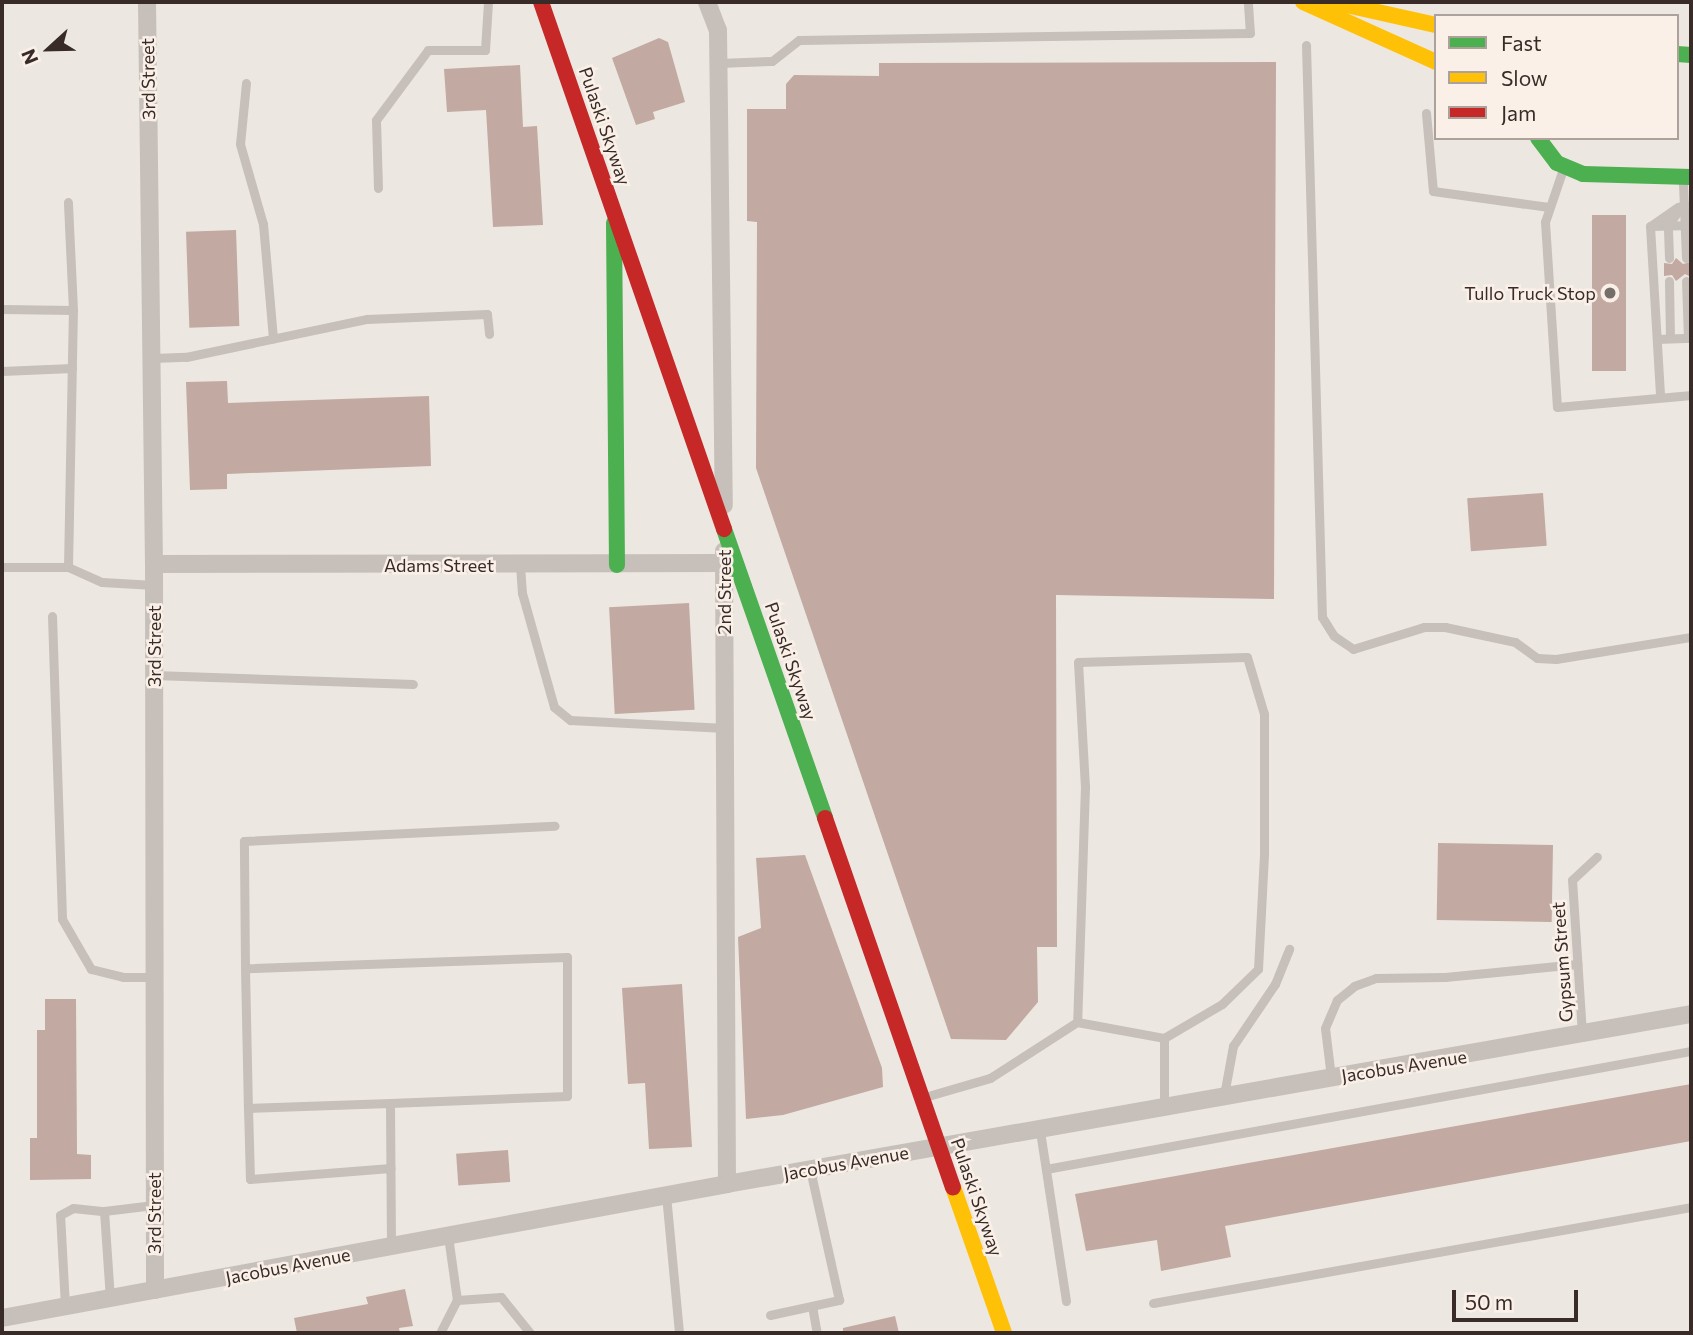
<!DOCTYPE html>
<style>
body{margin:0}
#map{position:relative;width:1693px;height:1335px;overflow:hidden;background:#ede7e1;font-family:Commissioner,sans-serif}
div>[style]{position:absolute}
.building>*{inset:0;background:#c2a9a2;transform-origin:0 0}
.lane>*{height:9px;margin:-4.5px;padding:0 4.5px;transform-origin:4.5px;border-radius:4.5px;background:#c6bfba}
.street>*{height:18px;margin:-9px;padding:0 9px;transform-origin:9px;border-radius:9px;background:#c6bfba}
.fast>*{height:16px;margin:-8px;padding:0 8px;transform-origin:8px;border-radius:8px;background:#4caf50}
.slow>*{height:16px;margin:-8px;padding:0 8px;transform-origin:8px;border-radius:8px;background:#ffc107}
.fast-bridge>*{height:16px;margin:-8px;padding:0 8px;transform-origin:8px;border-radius:8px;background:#4caf50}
.slow-bridge>*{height:16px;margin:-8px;padding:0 8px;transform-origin:8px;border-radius:8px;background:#ffc107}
.jam-bridge>*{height:16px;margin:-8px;padding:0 8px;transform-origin:8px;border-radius:8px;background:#c62828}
.dots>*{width:19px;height:19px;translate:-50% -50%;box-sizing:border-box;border:4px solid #faf0e8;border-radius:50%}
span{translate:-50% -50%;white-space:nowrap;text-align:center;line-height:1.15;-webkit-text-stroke:5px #faf0e8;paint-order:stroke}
.street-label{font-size:18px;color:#382b28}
.poi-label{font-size:18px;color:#382b28}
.right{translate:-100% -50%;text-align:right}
.frame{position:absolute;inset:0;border:4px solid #382b28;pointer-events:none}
.legend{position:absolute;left:1434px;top:14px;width:245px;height:126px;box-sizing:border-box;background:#faf0e8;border:2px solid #aca19b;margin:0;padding:9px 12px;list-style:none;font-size:21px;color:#382b28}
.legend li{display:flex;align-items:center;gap:14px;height:35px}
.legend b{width:35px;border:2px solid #aca19b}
.north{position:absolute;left:14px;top:14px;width:70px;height:70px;-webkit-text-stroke:5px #faf0e8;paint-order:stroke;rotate:248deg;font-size:19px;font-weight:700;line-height:28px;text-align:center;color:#382b28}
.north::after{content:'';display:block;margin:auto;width:24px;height:32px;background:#382b28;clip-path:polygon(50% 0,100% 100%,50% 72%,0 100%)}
.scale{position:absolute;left:1452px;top:1290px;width:126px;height:32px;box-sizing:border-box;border:4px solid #382b28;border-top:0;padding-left:9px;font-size:21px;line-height:24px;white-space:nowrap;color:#382b28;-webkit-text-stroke:5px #faf0e8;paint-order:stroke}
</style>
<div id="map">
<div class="building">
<i style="clip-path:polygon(659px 38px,668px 42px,685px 102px,653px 112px,655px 119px,636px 125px,612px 58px)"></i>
<i style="clip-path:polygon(1276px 62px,1274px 599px,1056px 595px,1057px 947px,1037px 947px,1038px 1002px,1006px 1040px,951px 1039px,756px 468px,757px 222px,747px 221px,747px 109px,786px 109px,786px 84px,794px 75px,879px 76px,879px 63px)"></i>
<i style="clip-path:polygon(520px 65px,523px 127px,537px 126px,543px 225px,493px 227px,486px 110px,447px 112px,444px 69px)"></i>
<i style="left:1592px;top:215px;width:34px;height:156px"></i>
<i style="left:236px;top:230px;width:96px;height:50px;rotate:88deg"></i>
<i style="clip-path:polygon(1676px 258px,1683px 264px,1691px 262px,1691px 277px,1685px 274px,1676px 281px,1672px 275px,1664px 276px,1664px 263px,1672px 264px)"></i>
<i style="clip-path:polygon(227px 381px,228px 403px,429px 396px,431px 466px,227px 474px,227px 489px,190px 490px,186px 382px)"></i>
<i style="left:1543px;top:493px;width:53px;height:76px;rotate:86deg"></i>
<i style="left:689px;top:603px;width:107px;height:80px;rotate:87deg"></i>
<i style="left:1553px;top:845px;width:77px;height:115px;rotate:91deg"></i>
<i style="clip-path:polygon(805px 855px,882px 1068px,883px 1087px,783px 1115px,746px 1119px,738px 937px,761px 928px,756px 858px)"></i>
<i style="clip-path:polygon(682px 984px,692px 1147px,649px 1149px,645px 1083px,628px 1084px,622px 988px)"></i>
<i style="clip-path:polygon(45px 999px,76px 999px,77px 1154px,91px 1155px,91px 1179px,30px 1180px,30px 1138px,37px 1138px,37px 1030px,45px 1030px)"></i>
<i style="clip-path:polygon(1691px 1084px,1691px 1141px,1225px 1226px,1231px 1257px,1161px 1271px,1157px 1240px,1086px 1251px,1075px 1194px)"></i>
<i style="left:508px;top:1150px;width:32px;height:52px;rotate:86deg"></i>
<i style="clip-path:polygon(405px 1289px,413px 1326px,399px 1328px,400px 1333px,297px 1333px,294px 1318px,368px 1304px,366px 1297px)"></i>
<i style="clip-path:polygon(895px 1316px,899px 1333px,843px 1333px,843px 1328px)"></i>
</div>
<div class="lane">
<i style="left:1306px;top:45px;width:572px;rotate:88.4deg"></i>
<i style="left:1322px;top:617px;width:22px;rotate:58deg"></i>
<i style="left:1334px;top:636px;width:23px;rotate:34deg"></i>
<i style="left:1353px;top:649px;width:74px;rotate:-17.2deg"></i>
<i style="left:1424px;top:627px;width:21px"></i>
<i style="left:1445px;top:627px;width:72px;rotate:12.1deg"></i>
<i style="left:1515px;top:642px;width:27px;rotate:36deg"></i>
<i style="left:1537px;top:658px;width:19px;rotate:3deg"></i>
<i style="left:1556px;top:659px;width:137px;rotate:-9.3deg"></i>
<i style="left:719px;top:63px;width:53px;rotate:-2.2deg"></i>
<i style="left:772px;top:61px;width:34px;rotate:-38deg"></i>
<i style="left:799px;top:40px;width:451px;rotate:-0.9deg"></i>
<i style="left:1250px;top:33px;width:31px;rotate:-94deg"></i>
<i style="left:246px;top:83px;width:61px;rotate:95.6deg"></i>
<i style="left:240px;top:144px;width:83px;rotate:74deg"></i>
<i style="left:263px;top:224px;width:115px;rotate:85deg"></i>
<i style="left:1426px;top:113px;width:78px;rotate:84.9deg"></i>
<i style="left:1433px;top:191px;width:117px;rotate:7.9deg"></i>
<i style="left:1563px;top:169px;width:56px;rotate:108.8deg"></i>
<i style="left:1545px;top:222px;width:185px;rotate:86.3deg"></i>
<i style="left:1557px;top:407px;width:135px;rotate:-5.1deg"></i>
<i style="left:1683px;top:183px;width:75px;rotate:87.7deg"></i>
<i style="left:378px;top:188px;width:68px;rotate:-91.7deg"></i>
<i style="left:376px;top:120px;width:87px;rotate:-53.4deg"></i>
<i style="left:428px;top:50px;width:57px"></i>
<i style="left:485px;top:50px;width:48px;rotate:-86.4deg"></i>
<i style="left:1652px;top:225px;width:32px;rotate:-35deg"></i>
<i style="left:1650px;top:226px;width:170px;rotate:86.6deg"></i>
<i style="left:1650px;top:226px;width:41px;rotate:-1.4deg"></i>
<i style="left:1669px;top:258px;width:33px;rotate:-92deg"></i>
<i style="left:1668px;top:225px;width:27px;rotate:-54deg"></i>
<i style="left:1669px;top:281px;width:57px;rotate:89deg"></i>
<i style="left:1686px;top:281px;width:57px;rotate:88deg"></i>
<i style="left:2px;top:309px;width:71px;rotate:0.8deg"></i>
<i style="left:73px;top:310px;width:108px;rotate:-92.7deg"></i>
<i style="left:1657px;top:339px;width:34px;rotate:-2deg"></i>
<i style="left:152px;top:358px;width:34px;rotate:-2deg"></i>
<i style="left:186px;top:357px;width:185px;rotate:-11.9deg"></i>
<i style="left:367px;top:319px;width:120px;rotate:-2.4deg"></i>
<i style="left:487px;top:314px;width:20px;rotate:84deg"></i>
<i style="left:2px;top:371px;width:70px;rotate:-2.5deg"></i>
<i style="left:520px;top:565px;width:28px;rotate:86deg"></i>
<i style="left:522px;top:593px;width:118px;rotate:74.3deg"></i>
<i style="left:554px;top:707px;width:21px;rotate:39deg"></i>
<i style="left:570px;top:720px;width:155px;rotate:3deg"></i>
<i style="left:2px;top:567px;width:66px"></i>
<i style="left:68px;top:567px;width:37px;rotate:24deg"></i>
<i style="left:102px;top:582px;width:52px;rotate:3.3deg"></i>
<i style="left:68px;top:567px;width:257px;rotate:-88.9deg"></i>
<i style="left:52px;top:616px;width:303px;rotate:88.1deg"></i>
<i style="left:62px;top:919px;width:58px;rotate:59.9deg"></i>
<i style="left:91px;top:969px;width:33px;rotate:14deg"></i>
<i style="left:123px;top:977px;width:31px"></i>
<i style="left:154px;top:675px;width:259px;rotate:2deg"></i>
<i style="left:245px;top:968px;width:127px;rotate:-90.5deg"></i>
<i style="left:244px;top:841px;width:311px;rotate:-2.8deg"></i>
<i style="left:1582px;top:1034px;width:154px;rotate:-93.7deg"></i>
<i style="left:1572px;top:880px;width:34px;rotate:-43deg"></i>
<i style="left:1331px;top:1077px;width:49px;rotate:-97deg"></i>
<i style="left:1325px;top:1028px;width:30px;rotate:-67deg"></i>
<i style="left:1337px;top:1000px;width:22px;rotate:-39deg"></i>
<i style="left:1354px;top:986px;width:23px;rotate:-20deg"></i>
<i style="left:1376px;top:978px;width:69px;rotate:-0.8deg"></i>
<i style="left:1445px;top:977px;width:133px;rotate:-5.6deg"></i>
<i style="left:1224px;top:1095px;width:50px;rotate:-79.6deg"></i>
<i style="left:1233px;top:1046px;width:75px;rotate:-55.9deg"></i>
<i style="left:1275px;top:984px;width:38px;rotate:-68deg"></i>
<i style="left:928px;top:1096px;width:65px;rotate:-16.2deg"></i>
<i style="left:990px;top:1078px;width:103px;rotate:-32.8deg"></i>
<i style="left:390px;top:1103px;width:177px;rotate:-2.3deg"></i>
<i style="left:567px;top:1096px;width:139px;rotate:-90deg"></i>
<i style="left:567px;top:957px;width:322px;rotate:178deg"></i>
<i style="left:245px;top:968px;width:140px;rotate:88.8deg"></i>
<i style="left:248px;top:1108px;width:142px;rotate:-2deg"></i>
<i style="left:390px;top:1103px;width:143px;rotate:89.6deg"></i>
<i style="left:1164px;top:1106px;width:68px;rotate:-90deg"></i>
<i style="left:1164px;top:1038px;width:67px;rotate:-30.4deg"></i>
<i style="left:1222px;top:1004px;width:50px;rotate:-44.2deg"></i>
<i style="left:1258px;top:969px;width:116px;rotate:-87deg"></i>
<i style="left:1264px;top:853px;width:139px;rotate:-90deg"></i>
<i style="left:1264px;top:714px;width:59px;rotate:-106.6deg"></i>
<i style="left:1247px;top:657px;width:169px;rotate:178.3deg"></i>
<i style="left:1078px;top:662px;width:124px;rotate:86.8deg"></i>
<i style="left:1085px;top:786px;width:236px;rotate:91.9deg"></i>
<i style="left:1077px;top:1022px;width:88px;rotate:10.4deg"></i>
<i style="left:248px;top:1108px;width:71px;rotate:88.4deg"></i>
<i style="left:250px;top:1179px;width:141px;rotate:-4.5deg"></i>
<i style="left:1040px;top:1131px;width:172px;rotate:81.3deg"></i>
<i style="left:1046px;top:1169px;width:656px;rotate:-10.37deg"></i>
<i style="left:666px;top:1195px;width:139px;rotate:84.6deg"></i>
<i style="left:104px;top:1211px;width:88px;rotate:86.1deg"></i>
<i style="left:457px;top:1300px;width:44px;rotate:-3.9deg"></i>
<i style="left:501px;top:1297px;width:46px;rotate:51.1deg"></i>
<i style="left:1153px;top:1303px;width:546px;rotate:-10.12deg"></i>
<i style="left:65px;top:1306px;width:91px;rotate:-93.1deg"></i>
<i style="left:60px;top:1215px;width:15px;rotate:-28deg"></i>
<i style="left:73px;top:1208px;width:31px;rotate:6deg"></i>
<i style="left:104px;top:1211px;width:50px;rotate:-6.8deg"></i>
<i style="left:812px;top:1306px;width:27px;rotate:80deg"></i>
<i style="left:770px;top:1315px;width:71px;rotate:-12.3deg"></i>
<i style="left:839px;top:1300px;width:134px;rotate:-102.5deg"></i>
<i style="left:440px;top:1333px;width:37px;rotate:-63deg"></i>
<i style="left:457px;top:1300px;width:65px;rotate:-98deg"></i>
</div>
<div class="street">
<i style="left:147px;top:2px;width:562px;rotate:89.29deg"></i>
<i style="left:154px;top:564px;width:726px;rotate:89.92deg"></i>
<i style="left:707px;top:2px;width:30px;rotate:69deg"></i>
<i style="left:718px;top:30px;width:475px;rotate:89.3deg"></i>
<i style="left:724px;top:551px;width:633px;rotate:89.73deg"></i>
<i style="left:154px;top:564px;width:570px;rotate:-0.1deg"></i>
<i style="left:2px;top:1318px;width:737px;rotate:-10.47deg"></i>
<i style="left:727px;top:1184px;width:979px;rotate:-10deg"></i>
</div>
<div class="fast">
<i style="left:1677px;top:54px;width:14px;rotate:4deg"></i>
<i style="left:1538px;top:138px;width:31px;rotate:53deg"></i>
<i style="left:1557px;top:163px;width:28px;rotate:23deg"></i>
<i style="left:1583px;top:174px;width:108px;rotate:1.6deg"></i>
<i style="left:614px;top:223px;width:342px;rotate:89.5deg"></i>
</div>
<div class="slow">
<i style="left:1303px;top:2px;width:146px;rotate:24.3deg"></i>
<i style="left:1333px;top:2px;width:106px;rotate:12.6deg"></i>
</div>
<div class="fast-bridge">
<i style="left:724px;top:529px;width:306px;rotate:70.7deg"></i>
</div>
<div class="slow-bridge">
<i style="left:953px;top:1187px;width:155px;rotate:70.7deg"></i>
</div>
<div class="jam-bridge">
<i style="left:541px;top:2px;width:558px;rotate:70.85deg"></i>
<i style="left:825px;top:818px;width:391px;rotate:70.9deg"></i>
</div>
<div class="dots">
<i style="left:1610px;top:293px;background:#776d69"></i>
</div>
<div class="street-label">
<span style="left:148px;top:79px;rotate:-91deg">3rd Street</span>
<span style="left:605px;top:126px;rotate:71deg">Pulaski Skyway</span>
<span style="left:439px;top:565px">Adams Street</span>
<span style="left:724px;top:592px;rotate:-90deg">2nd Street</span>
<span style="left:154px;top:646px;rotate:-90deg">3rd Street</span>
<span style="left:791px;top:661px;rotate:71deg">Pulaski Skyway</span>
<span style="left:1562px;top:962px;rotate:-94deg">Gypsum Street</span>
<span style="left:1404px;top:1066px;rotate:-9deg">Jacobus Avenue</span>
<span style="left:846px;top:1163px;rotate:-10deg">Jacobus Avenue</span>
<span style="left:977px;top:1197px;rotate:71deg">Pulaski Skyway</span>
<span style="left:154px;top:1213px;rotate:-90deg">3rd Street</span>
<span style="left:288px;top:1266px;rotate:-11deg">Jacobus Avenue</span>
</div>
<div class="poi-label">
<span class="right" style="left:1596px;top:293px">Tullo Truck Stop</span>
</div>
<div class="frame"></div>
<ul class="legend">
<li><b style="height:9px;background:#4caf50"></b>Fast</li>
<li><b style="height:9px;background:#ffc107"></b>Slow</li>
<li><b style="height:9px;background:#c62828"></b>Jam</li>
</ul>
<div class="north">N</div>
<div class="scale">50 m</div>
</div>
